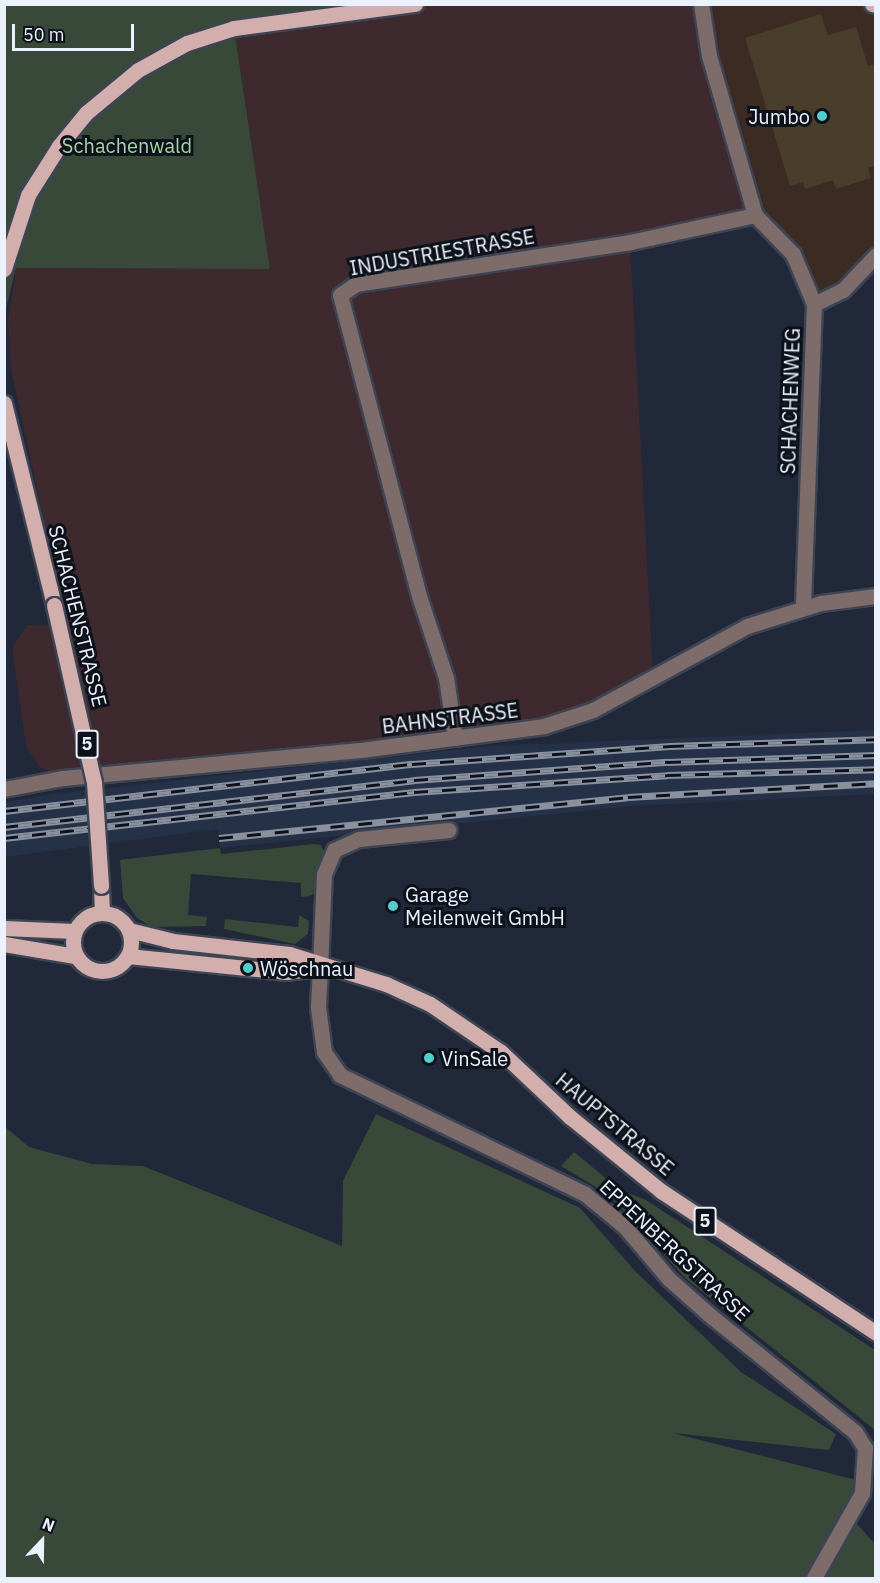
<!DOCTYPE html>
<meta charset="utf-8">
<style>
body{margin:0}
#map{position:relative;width:880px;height:1583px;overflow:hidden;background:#202839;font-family:"IBM Plex Sans",sans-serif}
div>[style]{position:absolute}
.commercial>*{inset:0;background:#3c2b22}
.industrial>*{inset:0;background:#3d292e}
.built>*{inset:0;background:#253147}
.green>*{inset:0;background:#384839}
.building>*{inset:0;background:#493d2b}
.roads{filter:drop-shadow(2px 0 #3d4454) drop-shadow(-2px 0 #3d4454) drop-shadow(0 2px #3d4454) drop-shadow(0 -2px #3d4454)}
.minor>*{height:15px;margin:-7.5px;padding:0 7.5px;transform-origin:7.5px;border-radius:7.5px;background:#7d6c6a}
.tertiary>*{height:15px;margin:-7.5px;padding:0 7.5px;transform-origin:7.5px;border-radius:7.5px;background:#7d6c6a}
.primary>*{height:15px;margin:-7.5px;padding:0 7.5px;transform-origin:7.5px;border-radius:7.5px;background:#d2afac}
.primary>.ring{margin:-7.5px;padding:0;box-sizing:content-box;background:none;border:15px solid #d2afac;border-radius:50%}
.rail>*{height:7px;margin-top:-3.5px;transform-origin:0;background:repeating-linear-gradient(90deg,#0d1119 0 14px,#89909e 0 28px);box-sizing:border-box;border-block:2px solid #89909e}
.bridges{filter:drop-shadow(2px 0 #3d4454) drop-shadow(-2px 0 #3d4454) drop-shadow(0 2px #3d4454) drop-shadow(0 -2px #3d4454)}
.primary-bridge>*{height:15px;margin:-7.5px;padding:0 7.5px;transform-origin:7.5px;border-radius:7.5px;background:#d2afac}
.dots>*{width:16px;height:16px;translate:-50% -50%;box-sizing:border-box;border:3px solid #0d1119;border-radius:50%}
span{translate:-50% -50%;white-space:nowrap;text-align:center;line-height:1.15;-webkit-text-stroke:6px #0d1119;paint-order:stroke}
.shield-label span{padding:2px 4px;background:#0d1119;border:2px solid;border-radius:4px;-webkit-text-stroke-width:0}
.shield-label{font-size:18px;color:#ecf2fd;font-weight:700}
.poi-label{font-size:20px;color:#ecf2fd}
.right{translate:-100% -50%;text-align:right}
.left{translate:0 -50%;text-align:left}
.park-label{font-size:20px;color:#a5d3a6}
.street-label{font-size:20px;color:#ecf2fd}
.frame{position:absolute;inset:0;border:6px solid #ecf2fd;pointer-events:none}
.north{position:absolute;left:12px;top:1511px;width:60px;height:60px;-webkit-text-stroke:4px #0d1119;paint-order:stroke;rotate:22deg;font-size:16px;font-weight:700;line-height:24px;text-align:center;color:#ecf2fd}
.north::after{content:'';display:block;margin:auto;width:21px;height:27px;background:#ecf2fd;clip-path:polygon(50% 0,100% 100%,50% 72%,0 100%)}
.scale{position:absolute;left:12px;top:24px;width:122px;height:27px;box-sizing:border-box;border:3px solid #ecf2fd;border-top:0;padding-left:8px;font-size:18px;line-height:21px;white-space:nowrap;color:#ecf2fd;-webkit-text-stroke:4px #0d1119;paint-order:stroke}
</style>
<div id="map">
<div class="commercial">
<i style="clip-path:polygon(701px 5px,875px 5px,875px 255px,814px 304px,805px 280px,764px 228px)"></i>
</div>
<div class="industrial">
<i style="clip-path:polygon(415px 4px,701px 5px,755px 215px,630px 242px,653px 675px,564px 720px,63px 778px,40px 767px,26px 746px,12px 648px,27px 625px,49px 625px,68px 618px,75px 611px,75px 597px,62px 567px,52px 560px,11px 369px,8px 321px,16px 268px,270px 269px,234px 28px)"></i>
</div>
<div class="built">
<i style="clip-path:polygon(875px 730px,875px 794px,633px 806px,220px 848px,218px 829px,5px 857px,5px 802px,53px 794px,488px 746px)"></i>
</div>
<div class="green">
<i style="clip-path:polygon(5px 5px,415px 5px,234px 28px,270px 269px,16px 268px,5px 313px)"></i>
<i style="clip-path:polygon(314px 844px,321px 845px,325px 854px,315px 893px,309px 896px,301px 897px,301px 883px,191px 874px,188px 915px,207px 917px,206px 926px,152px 927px,137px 918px,123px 898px,120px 860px,220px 848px,221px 854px)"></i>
<i style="clip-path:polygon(299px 915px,309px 921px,308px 934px,295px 944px,224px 929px,225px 919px,298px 927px)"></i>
<i style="clip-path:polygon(376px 1114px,580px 1208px,635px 1271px,741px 1372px,836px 1434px,829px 1450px,673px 1433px,856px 1480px,857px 1524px,875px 1544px,875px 1578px,5px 1578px,4px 1126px,29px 1147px,92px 1164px,143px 1166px,342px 1246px,343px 1181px)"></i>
<i style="clip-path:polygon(574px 1152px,620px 1190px,646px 1200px,875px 1350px,875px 1430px,685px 1278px,609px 1195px,561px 1166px)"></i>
</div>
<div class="building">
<i style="clip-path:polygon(821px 14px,828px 35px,856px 27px,868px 66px,876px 64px,876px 166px,868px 168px,871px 178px,836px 189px,833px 180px,805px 189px,803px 182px,790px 186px,745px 38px)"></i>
</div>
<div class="roads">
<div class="minor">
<i style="left:755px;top:215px;width:54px;rotate:45.7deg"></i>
<i style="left:793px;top:254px;width:54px;rotate:67.2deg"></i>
<i style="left:814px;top:304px;width:304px;rotate:92.1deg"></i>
<i style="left:814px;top:304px;width:32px;rotate:-26deg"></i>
<i style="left:843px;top:290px;width:48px;rotate:-46.7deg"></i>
<i style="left:455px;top:738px;width:61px;rotate:-98.5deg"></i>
<i style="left:446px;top:678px;width:86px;rotate:-108.2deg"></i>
<i style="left:419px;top:596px;width:311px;rotate:-104.7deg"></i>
<i style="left:340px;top:295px;width:19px;rotate:-35deg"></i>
<i style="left:356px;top:284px;width:277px;rotate:-8.7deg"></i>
<i style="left:630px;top:242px;width:128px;rotate:-12.2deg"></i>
<i style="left:755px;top:215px;width:166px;rotate:-106.1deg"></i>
<i style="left:709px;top:56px;width:53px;rotate:-98.7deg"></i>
<i style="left:4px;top:789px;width:60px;rotate:-10.6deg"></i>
<i style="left:63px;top:778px;width:306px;rotate:-5.4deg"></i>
<i style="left:368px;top:749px;width:177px;rotate:-7.4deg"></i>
<i style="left:544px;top:726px;width:52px;rotate:-18.1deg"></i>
<i style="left:593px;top:710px;width:175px;rotate:-28.6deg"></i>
<i style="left:747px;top:626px;width:77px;rotate:-17.3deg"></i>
<i style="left:821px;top:603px;width:55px;rotate:-7.3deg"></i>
<i style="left:320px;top:968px;width:94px;rotate:-87.6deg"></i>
<i style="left:324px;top:874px;width:26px;rotate:-67deg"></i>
<i style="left:334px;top:850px;width:27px;rotate:-24deg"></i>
<i style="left:359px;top:839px;width:90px;rotate:-5.7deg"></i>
</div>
<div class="tertiary">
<i style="left:320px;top:968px;width:39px;rotate:93deg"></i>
<i style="left:318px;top:1007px;width:45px;rotate:82.4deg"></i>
<i style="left:324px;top:1052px;width:28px;rotate:55deg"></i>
<i style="left:340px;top:1075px;width:272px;rotate:25.9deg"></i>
<i style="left:585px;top:1194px;width:52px;rotate:39.5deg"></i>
<i style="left:625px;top:1227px;width:68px;rotate:49.8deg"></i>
<i style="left:669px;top:1279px;width:57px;rotate:41.5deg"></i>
<i style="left:712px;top:1317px;width:184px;rotate:38.8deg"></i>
<i style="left:855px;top:1432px;width:19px;rotate:58deg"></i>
<i style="left:865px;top:1448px;width:45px;rotate:93.8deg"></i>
<i style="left:862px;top:1493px;width:98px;rotate:119.5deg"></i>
</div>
<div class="primary">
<i style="left:872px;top:4px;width:4px;rotate:14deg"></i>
<i style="left:4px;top:269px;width:78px;rotate:-72deg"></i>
<i style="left:28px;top:195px;width:58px;rotate:-57.7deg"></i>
<i style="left:59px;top:146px;width:43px;rotate:-50.7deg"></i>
<i style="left:86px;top:113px;width:67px;rotate:-39.6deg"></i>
<i style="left:138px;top:70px;width:56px;rotate:-28.9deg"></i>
<i style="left:187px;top:43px;width:49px;rotate:-17.7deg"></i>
<i style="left:234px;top:28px;width:183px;rotate:-7.6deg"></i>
<i style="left:4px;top:403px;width:208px;rotate:76.1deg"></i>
<i style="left:101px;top:886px;width:26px;rotate:88deg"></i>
<i class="ring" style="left:73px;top:913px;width:43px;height:43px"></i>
<i style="left:4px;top:928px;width:70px;rotate:2.5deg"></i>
<i style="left:129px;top:930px;width:45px;rotate:14deg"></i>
<i style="left:173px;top:941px;width:117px;rotate:6.4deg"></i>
<i style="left:289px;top:954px;width:102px;rotate:17.2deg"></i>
<i style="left:386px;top:984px;width:48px;rotate:24.4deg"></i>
<i style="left:430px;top:1004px;width:86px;rotate:34.1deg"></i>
<i style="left:501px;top:1052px;width:95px;rotate:43.3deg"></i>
<i style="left:570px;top:1117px;width:117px;rotate:39.1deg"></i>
<i style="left:661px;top:1191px;width:258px;rotate:33.4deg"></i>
<i style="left:4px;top:944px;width:72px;rotate:9.6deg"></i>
<i style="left:128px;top:956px;width:159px;rotate:5.8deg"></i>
<i style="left:286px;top:972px;width:34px;rotate:-7deg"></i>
</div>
</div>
<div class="rail">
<i style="left:4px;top:811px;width:411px;rotate:-6.6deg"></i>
<i style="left:412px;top:764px;width:259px;rotate:-4deg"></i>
<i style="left:670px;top:746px;width:206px;rotate:-1.9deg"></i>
<i style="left:4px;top:827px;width:413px;rotate:-6.5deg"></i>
<i style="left:414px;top:780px;width:254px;rotate:-4.1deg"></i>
<i style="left:667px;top:762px;width:209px;rotate:-1.9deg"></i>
<i style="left:4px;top:838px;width:413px;rotate:-6.4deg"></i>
<i style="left:414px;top:792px;width:254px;rotate:-3.8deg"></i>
<i style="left:667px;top:775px;width:209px;rotate:-1.6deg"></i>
<i style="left:219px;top:838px;width:411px;rotate:-5.7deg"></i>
<i style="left:628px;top:797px;width:248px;rotate:-3.2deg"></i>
</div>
<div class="bridges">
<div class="primary-bridge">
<i style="left:54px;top:605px;width:181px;rotate:77.3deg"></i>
<i style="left:94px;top:782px;width:104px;rotate:86.1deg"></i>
</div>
</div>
<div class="dots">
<i style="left:822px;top:116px;background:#52ccd0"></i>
<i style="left:393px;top:906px;background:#52ccd0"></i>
<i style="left:248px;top:968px;background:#52ccd0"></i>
<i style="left:429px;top:1058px;background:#52ccd0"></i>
</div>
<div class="shield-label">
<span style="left:87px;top:744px">5</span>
<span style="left:705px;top:1221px">5</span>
</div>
<div class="poi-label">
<span class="right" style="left:810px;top:116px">Jumbo</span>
<span class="left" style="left:405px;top:906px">Garage<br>Meilenweit GmbH</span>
<span class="left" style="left:260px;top:968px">Wöschnau</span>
<span class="left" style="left:441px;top:1058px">VinSale</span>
</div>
<div class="park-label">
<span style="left:127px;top:145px">Schachenwald</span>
</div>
<div class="street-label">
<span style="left:442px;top:252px;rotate:-10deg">INDUSTRIESTRASSE</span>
<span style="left:790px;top:401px;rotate:-88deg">SCHACHENWEG</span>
<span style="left:78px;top:616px;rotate:76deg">SCHACHENSTRASSE</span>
<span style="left:450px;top:718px;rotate:-7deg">BAHNSTRASSE</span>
<span style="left:615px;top:1124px;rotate:40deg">HAUPTSTRASSE</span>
<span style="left:675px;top:1250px;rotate:43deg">EPPENBERGSTRASSE</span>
</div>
<div class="frame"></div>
<div class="north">N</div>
<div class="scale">50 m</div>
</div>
